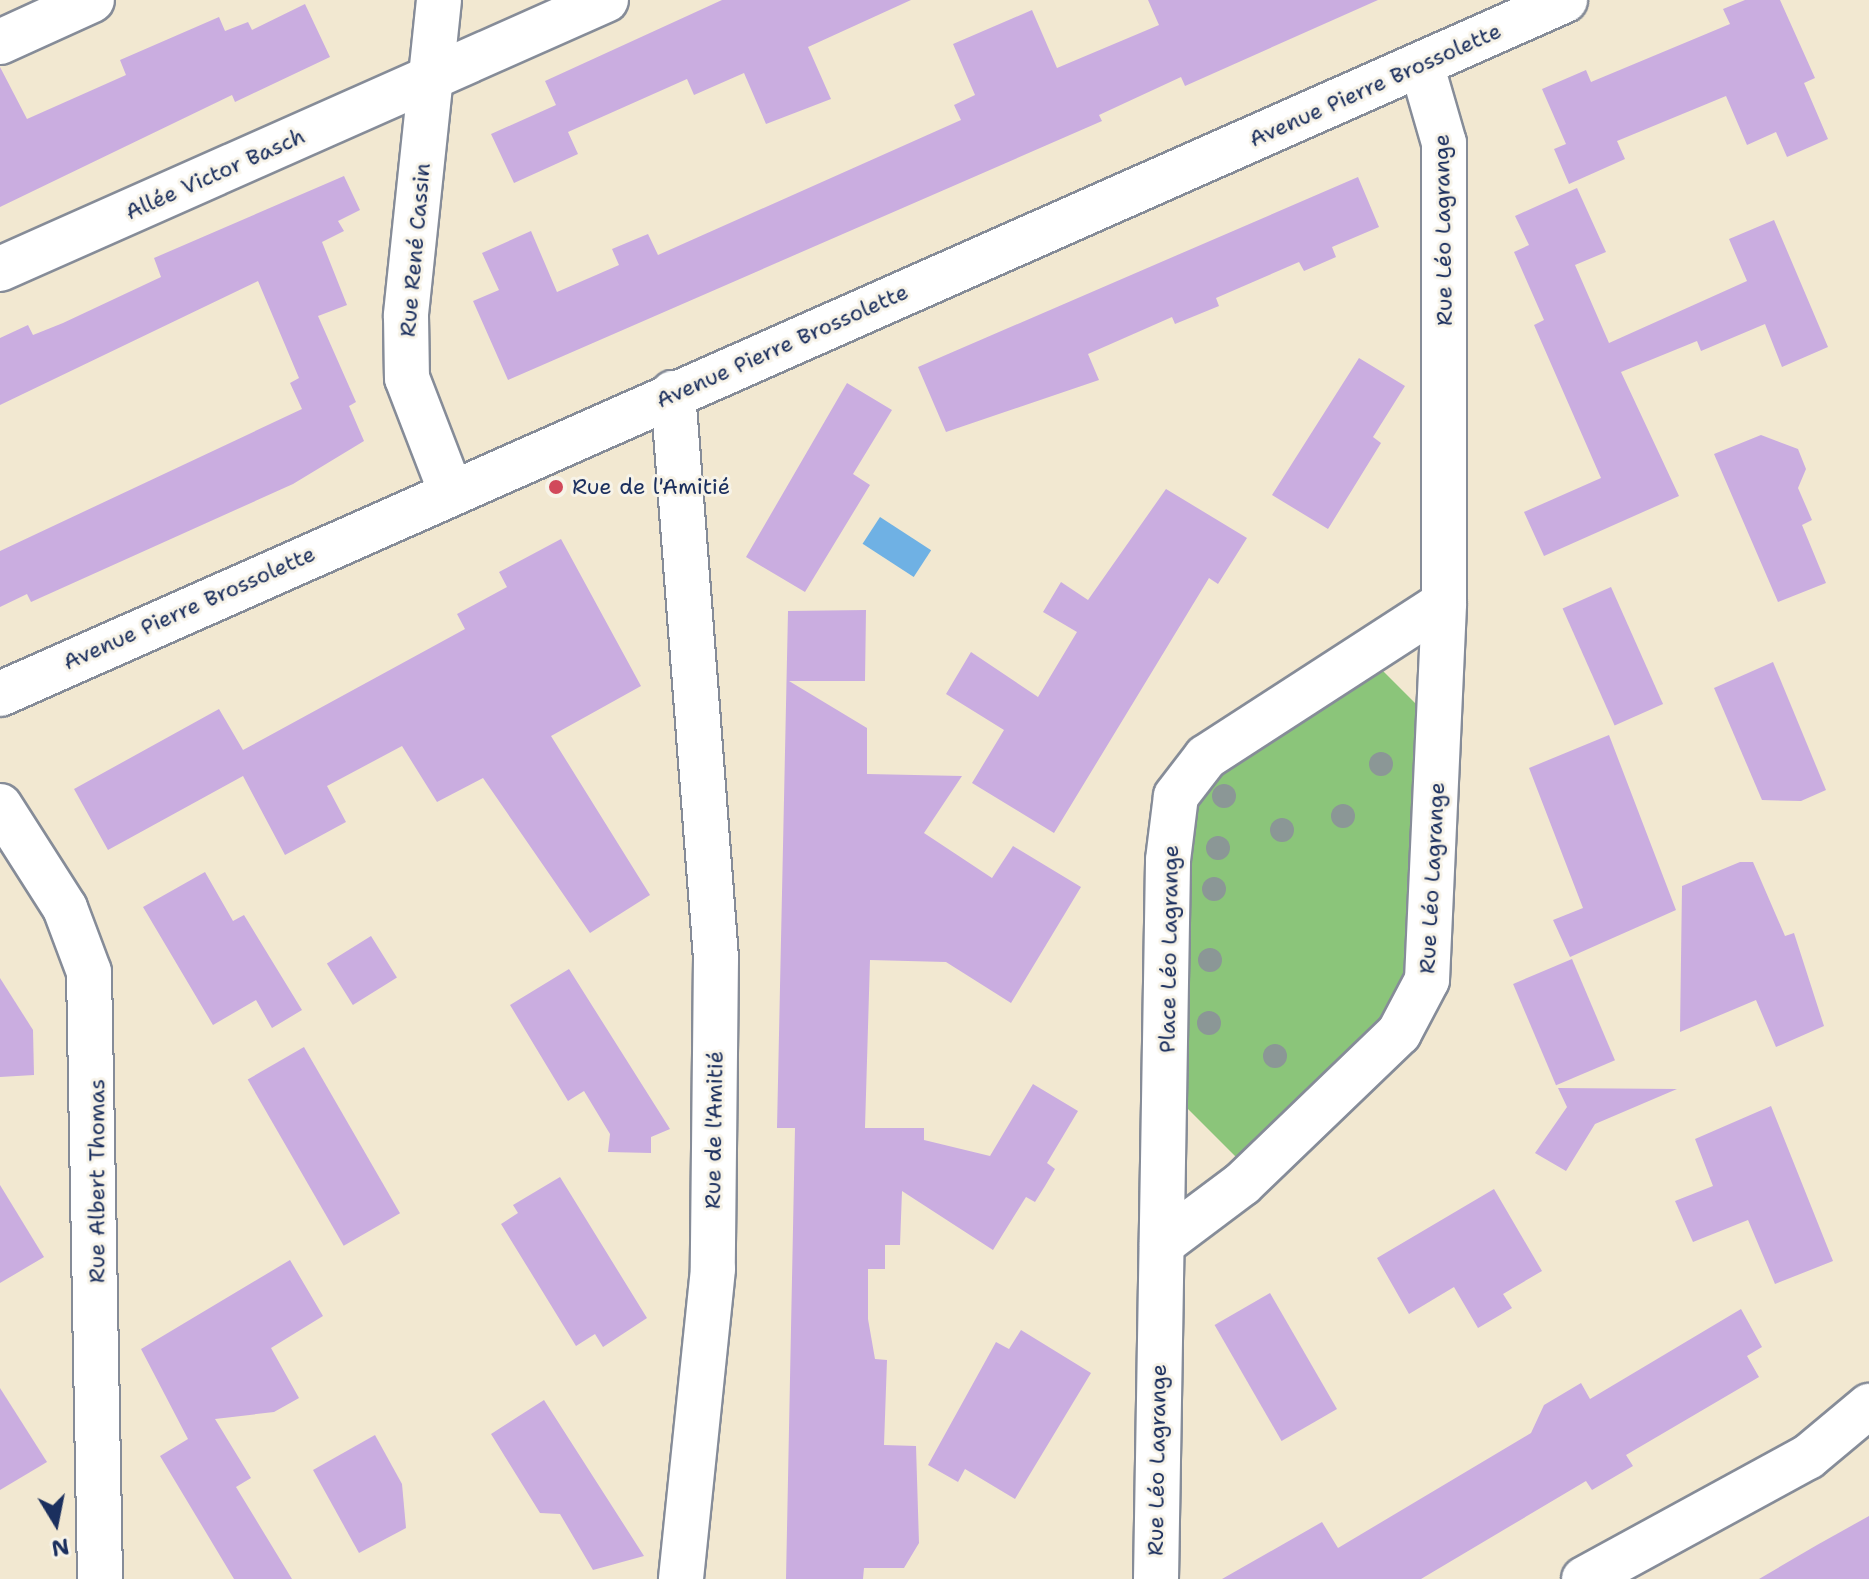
<!DOCTYPE html>
<meta charset="utf-8">
<style>
body{margin:0}
#map{position:relative;width:1869px;height:1579px;overflow:hidden;background:#f2e8d1;font-family:"Shantell Sans",sans-serif}
div>[style]{position:absolute}
.green>*{inset:0;background:#8bc57a}
.water>*{inset:0;background:#6fb1e4;transform-origin:0 0}
.building>*{inset:0;background:#caade0;transform-origin:0 0}
.roads{filter:drop-shadow(2px 0 #868c98) drop-shadow(-2px 0 #868c98) drop-shadow(0 2px #868c98) drop-shadow(0 -2px #868c98)}
.street>*{height:44px;margin:-22px;padding:0 22px;transform-origin:22px;border-radius:22px;background:#fff}
.trees>*{width:24px;height:24px;margin:-12px;border-radius:50%;background:#8b9796}
.dots>*{width:22px;height:22px;translate:-50% -50%;box-sizing:border-box;border:4px solid #f7f3e8;border-radius:50%}
span{translate:-50% -50%;white-space:nowrap;text-align:center;line-height:1.15;-webkit-text-stroke:6px #f7f3e8;paint-order:stroke}
.street-label{font-size:22px;color:#1b2f5e}
.poi-label{font-size:22px;color:#1b2f5e}
.left{translate:0 -50%;text-align:left}
.north{position:absolute;left:16px;top:1483px;width:80px;height:80px;-webkit-text-stroke:6px #f7f3e8;paint-order:stroke;rotate:170deg;font-size:22px;font-weight:700;line-height:32px;text-align:center;color:#1b2f5e}
.north::after{content:'';display:block;margin:auto;width:28px;height:36px;background:#1b2f5e;clip-path:polygon(50% 0,100% 100%,50% 72%,0 100%)}
</style>
<div id="map">
<div class="green">
<i style="clip-path:polygon(1372px 660px,1416px 704px,1417px 958px,1398px 1004px,1243px 1164px,1186px 1107px,1182px 850px,1203px 787px)"></i>
</div>
<div class="water">
<i style="left:880px;top:517px;width:61px;height:32px;rotate:33deg"></i>
</div>
<div class="building">
<i style="clip-path:polygon(722px 0,911px 0,808px 47px,831px 99px,766px 124px,744px 73px,694px 95px,687px 79px,568px 132px,578px 154px,514px 183px,491px 134px,556px 105px,545px 81px)"></i>
<i style="clip-path:polygon(1148px 0,1378px 0,1185px 86px,1181px 77px,1099px 115px,1102px 121px,508px 380px,473px 301px,499px 290px,482px 253px,531px 231px,557px 292px,619px 265px,612px 249px,648px 234px,658px 255px,961px 120px,954px 105px,975px 95px,953px 44px,1032px 10px,1057px 68px,1159px 25px)"></i>
<i style="clip-path:polygon(1745px 0,1780px 0,1815px 78px,1804px 83px,1828px 139px,1787px 157px,1776px 132px,1747px 145px,1726px 96px,1617px 141px,1625px 159px,1569px 184px,1554px 149px,1566px 144px,1542px 89px,1586px 70px,1591px 82px,1730px 24px,1723px 9px)"></i>
<i style="clip-path:polygon(305px 4px,330px 57px,235px 102px,232px 95px,0 207px,0 67px,27px 119px,126px 75px,120px 60px,219px 17px,225px 31px,248px 22px,252px 30px)"></i>
<i style="clip-path:polygon(344px 176px,360px 210px,338px 221px,344px 231px,322px 242px,347px 305px,318px 316px,356px 402px,349px 406px,364px 441px,293px 484px,31px 602px,27px 594px,0 607px,0 551px,302px 409px,290px 383px,299px 378px,258px 281px,0 405px,0 338px,28px 325px,33px 335px,63px 323px,161px 277px,154px 258px)"></i>
<i style="clip-path:polygon(1358px 177px,1379px 227px,1332px 247px,1336px 257px,1304px 271px,1299px 262px,1216px 298px,1219px 306px,1175px 324px,1172px 317px,1088px 354px,1099px 380px,946px 432px,918px 367px)"></i>
<i style="clip-path:polygon(1577px 188px,1606px 252px,1575px 265px,1609px 343px,1747px 281px,1729px 239px,1774px 220px,1828px 347px,1782px 367px,1765px 324px,1701px 351px,1697px 341px,1621px 372px,1679px 496px,1544px 556px,1524px 512px,1601px 478px,1534px 325px,1544px 320px,1514px 252px,1529px 245px,1515px 216px)"></i>
<i style="clip-path:polygon(1359px 358px,1405px 386px,1373px 437px,1381px 443px,1328px 529px,1272px 495px)"></i>
<i style="clip-path:polygon(847px 383px,892px 410px,853px 474px,870px 485px,805px 592px,746px 557px)"></i>
<i style="clip-path:polygon(1761px 435px,1798px 449px,1806px 469px,1798px 488px,1812px 520px,1802px 525px,1826px 583px,1778px 602px,1714px 454px)"></i>
<i style="clip-path:polygon(1166px 489px,1247px 538px,1218px 584px,1209px 578px,1054px 833px,972px 783px,1004px 730px,946px 694px,971px 652px,1038px 697px,1077px 632px,1043px 612px,1061px 582px,1088px 600px)"></i>
<i style="clip-path:polygon(561px 539px,641px 686px,551px 736px,650px 895px,590px 933px,483px 778px,437px 802px,402px 746px,327px 786px,346px 822px,285px 855px,243px 776px,108px 850px,74px 789px,219px 709px,243px 750px,465px 629px,457px 614px,507px 587px,499px 572px)"></i>
<i style="left:1611px;top:587px;width:128px;height:53px;rotate:66deg"></i>
<i style="clip-path:polygon(866px 610px,865px 681px,789px 681px,867px 728px,867px 774px,962px 776px,924px 833px,992px 878px,1013px 846px,1081px 887px,1011px 1003px,946px 962px,870px 960px,865px 1128px,924px 1128px,924px 1140px,990px 1156px,1033px 1084px,1078px 1111px,1047px 1163px,1055px 1169px,1045px 1186px,1035px 1202px,1026px 1197px,993px 1250px,902px 1191px,900px 1245px,885px 1245px,885px 1269px,868px 1269px,868px 1319px,875px 1359px,887px 1360px,884px 1445px,916px 1446px,919px 1543px,904px 1568px,864px 1568px,863px 1579px,786px 1579px,795px 1128px,777px 1128px,788px 611px)"></i>
<i style="clip-path:polygon(1773px 662px,1826px 790px,1801px 801px,1762px 800px,1714px 688px)"></i>
<i style="clip-path:polygon(1609px 735px,1676px 910px,1570px 957px,1553px 920px,1583px 908px,1529px 768px)"></i>
<i style="clip-path:polygon(1740px 862px,1753px 862px,1785px 936px,1794px 933px,1824px 1026px,1776px 1047px,1756px 1000px,1680px 1032px,1682px 886px)"></i>
<i style="clip-path:polygon(205px 872px,233px 921px,244px 915px,302px 1010px,272px 1028px,256px 1000px,213px 1025px,143px 907px)"></i>
<i style="left:371px;top:936px;width:49px;height:52px;rotate:58deg"></i>
<i style="left:1572px;top:959px;width:110px;height:64px;rotate:67deg"></i>
<i style="clip-path:polygon(569px 969px,670px 1129px,651px 1137px,651px 1153px,608px 1152px,610px 1134px,584px 1091px,568px 1101px,510px 1005px)"></i>
<i style="clip-path:polygon(0 978px,33px 1030px,34px 1075px,0 1077px)"></i>
<i style="left:304px;top:1047px;width:192px;height:65px;rotate:60deg"></i>
<i style="clip-path:polygon(1558px 1088px,1677px 1089px,1595px 1124px,1566px 1171px,1535px 1153px,1567px 1107px)"></i>
<i style="clip-path:polygon(1771px 1106px,1833px 1261px,1775px 1284px,1748px 1220px,1693px 1242px,1675px 1201px,1713px 1186px,1695px 1139px)"></i>
<i style="clip-path:polygon(560px 1177px,647px 1318px,603px 1347px,595px 1334px,576px 1346px,501px 1224px,518px 1213px,513px 1205px)"></i>
<i style="clip-path:polygon(0 1185px,44px 1257px,0 1283px)"></i>
<i style="clip-path:polygon(1494px 1189px,1542px 1271px,1503px 1294px,1512px 1308px,1478px 1328px,1454px 1287px,1409px 1314px,1377px 1258px)"></i>
<i style="clip-path:polygon(290px 1260px,323px 1316px,271px 1348px,299px 1398px,274px 1412px,215px 1419px,251px 1478px,236px 1487px,292px 1579px,234px 1579px,160px 1456px,188px 1439px,141px 1349px)"></i>
<i style="left:1270px;top:1293px;width:134px;height:64px;rotate:60deg"></i>
<i style="clip-path:polygon(1741px 1309px,1762px 1347px,1747px 1356px,1759px 1377px,1626px 1455px,1633px 1466px,1592px 1490px,1586px 1481px,1421px 1579px,1222px 1579px,1322px 1522px,1338px 1548px,1531px 1433px,1544px 1405px,1581px 1383px,1590px 1399px)"></i>
<i style="clip-path:polygon(1021px 1330px,1091px 1373px,1015px 1499px,965px 1469px,958px 1482px,928px 1465px,996px 1342px,1009px 1349px)"></i>
<i style="clip-path:polygon(0 1388px,47px 1462px,0 1490px)"></i>
<i style="clip-path:polygon(544px 1400px,644px 1556px,593px 1570px,560px 1514px,540px 1513px,491px 1434px)"></i>
<i style="clip-path:polygon(375px 1435px,402px 1484px,406px 1528px,359px 1553px,313px 1470px)"></i>
<i style="clip-path:polygon(1869px 1516px,1869px 1579px,1759px 1579px,1817px 1545px)"></i>
</div>
<div class="roads">
<div class="street">
<i style="left:439px;top:0;width:318px;rotate:96deg"></i>
<i style="left:406px;top:316px;width:62px;rotate:89.1deg"></i>
<i style="left:407px;top:378px;width:122px;rotate:68.9deg"></i>
<i style="left:0;top:42px;width:101px;rotate:-24.5deg"></i>
<i style="left:0;top:269px;width:663px;rotate:-23.94deg"></i>
<i style="left:673px;top:393px;width:567px;rotate:85.65deg"></i>
<i style="left:716px;top:958px;width:311px;rotate:90.6deg"></i>
<i style="left:713px;top:1269px;width:312px;rotate:95.9deg"></i>
<i style="left:0;top:694px;width:1712px;rotate:-23.91deg"></i>
<i style="left:0;top:806px;width:121px;rotate:57.5deg"></i>
<i style="left:65px;top:908px;width:68px;rotate:69.4deg"></i>
<i style="left:89px;top:972px;width:607px;rotate:88.96deg"></i>
<i style="left:1162px;top:1244px;width:100px;rotate:-36.9deg"></i>
<i style="left:1242px;top:1184px;width:218px;rotate:-43.9deg"></i>
<i style="left:1399px;top:1033px;width:60px;rotate:-62.2deg"></i>
<i style="left:1427px;top:980px;width:377px;rotate:-87.4deg"></i>
<i style="left:1444px;top:603px;width:460px;rotate:-90deg"></i>
<i style="left:1444px;top:143px;width:79px;rotate:-106.1deg"></i>
<i style="left:1156px;top:1579px;width:719px;rotate:-89.04deg"></i>
<i style="left:1168px;top:860px;width:64px;rotate:-82.9deg"></i>
<i style="left:1176px;top:796px;width:49px;rotate:-52.4deg"></i>
<i style="left:1206px;top:757px;width:283px;rotate:-32.9deg"></i>
<i style="left:1584px;top:1579px;width:255px;rotate:-28.6deg"></i>
<i style="left:1808px;top:1457px;width:80px;rotate:-39.9deg"></i>
</div>
</div>
<div class="trees">
<i style="left:1381px;top:764px"></i>
<i style="left:1224px;top:796px"></i>
<i style="left:1343px;top:816px"></i>
<i style="left:1282px;top:830px"></i>
<i style="left:1218px;top:848px"></i>
<i style="left:1214px;top:889px"></i>
<i style="left:1210px;top:960px"></i>
<i style="left:1209px;top:1023px"></i>
<i style="left:1275px;top:1056px"></i>
</div>
<div class="dots">
<i style="left:556px;top:487px;background:#d1495b"></i>
</div>
<div class="street-label">
<span style="left:1375px;top:85px;rotate:-24deg">Avenue Pierre Brossolette</span>
<span style="left:215px;top:174px;rotate:-24deg">Allée Victor Basch</span>
<span style="left:1443px;top:230px;rotate:-91deg">Rue Léo Lagrange</span>
<span style="left:415px;top:250px;rotate:-85deg">Rue René Cassin</span>
<span style="left:782px;top:346px;rotate:-24deg">Avenue Pierre Brossolette</span>
<span style="left:189px;top:608px;rotate:-24deg">Avenue Pierre Brossolette</span>
<span style="left:1432px;top:878px;rotate:-87deg">Rue Léo Lagrange</span>
<span style="left:1169px;top:949px;rotate:-89deg">Place Léo Lagrange</span>
<span style="left:714px;top:1130px;rotate:-89deg">Rue de l'Amitié</span>
<span style="left:97px;top:1181px;rotate:-90deg">Rue Albert Thomas</span>
<span style="left:1157px;top:1460px;rotate:-89deg">Rue Léo Lagrange</span>
</div>
<div class="poi-label">
<span class="left" style="left:572px;top:487px">Rue de l'Amitié</span>
</div>
<div class="north">N</div>
</div>
